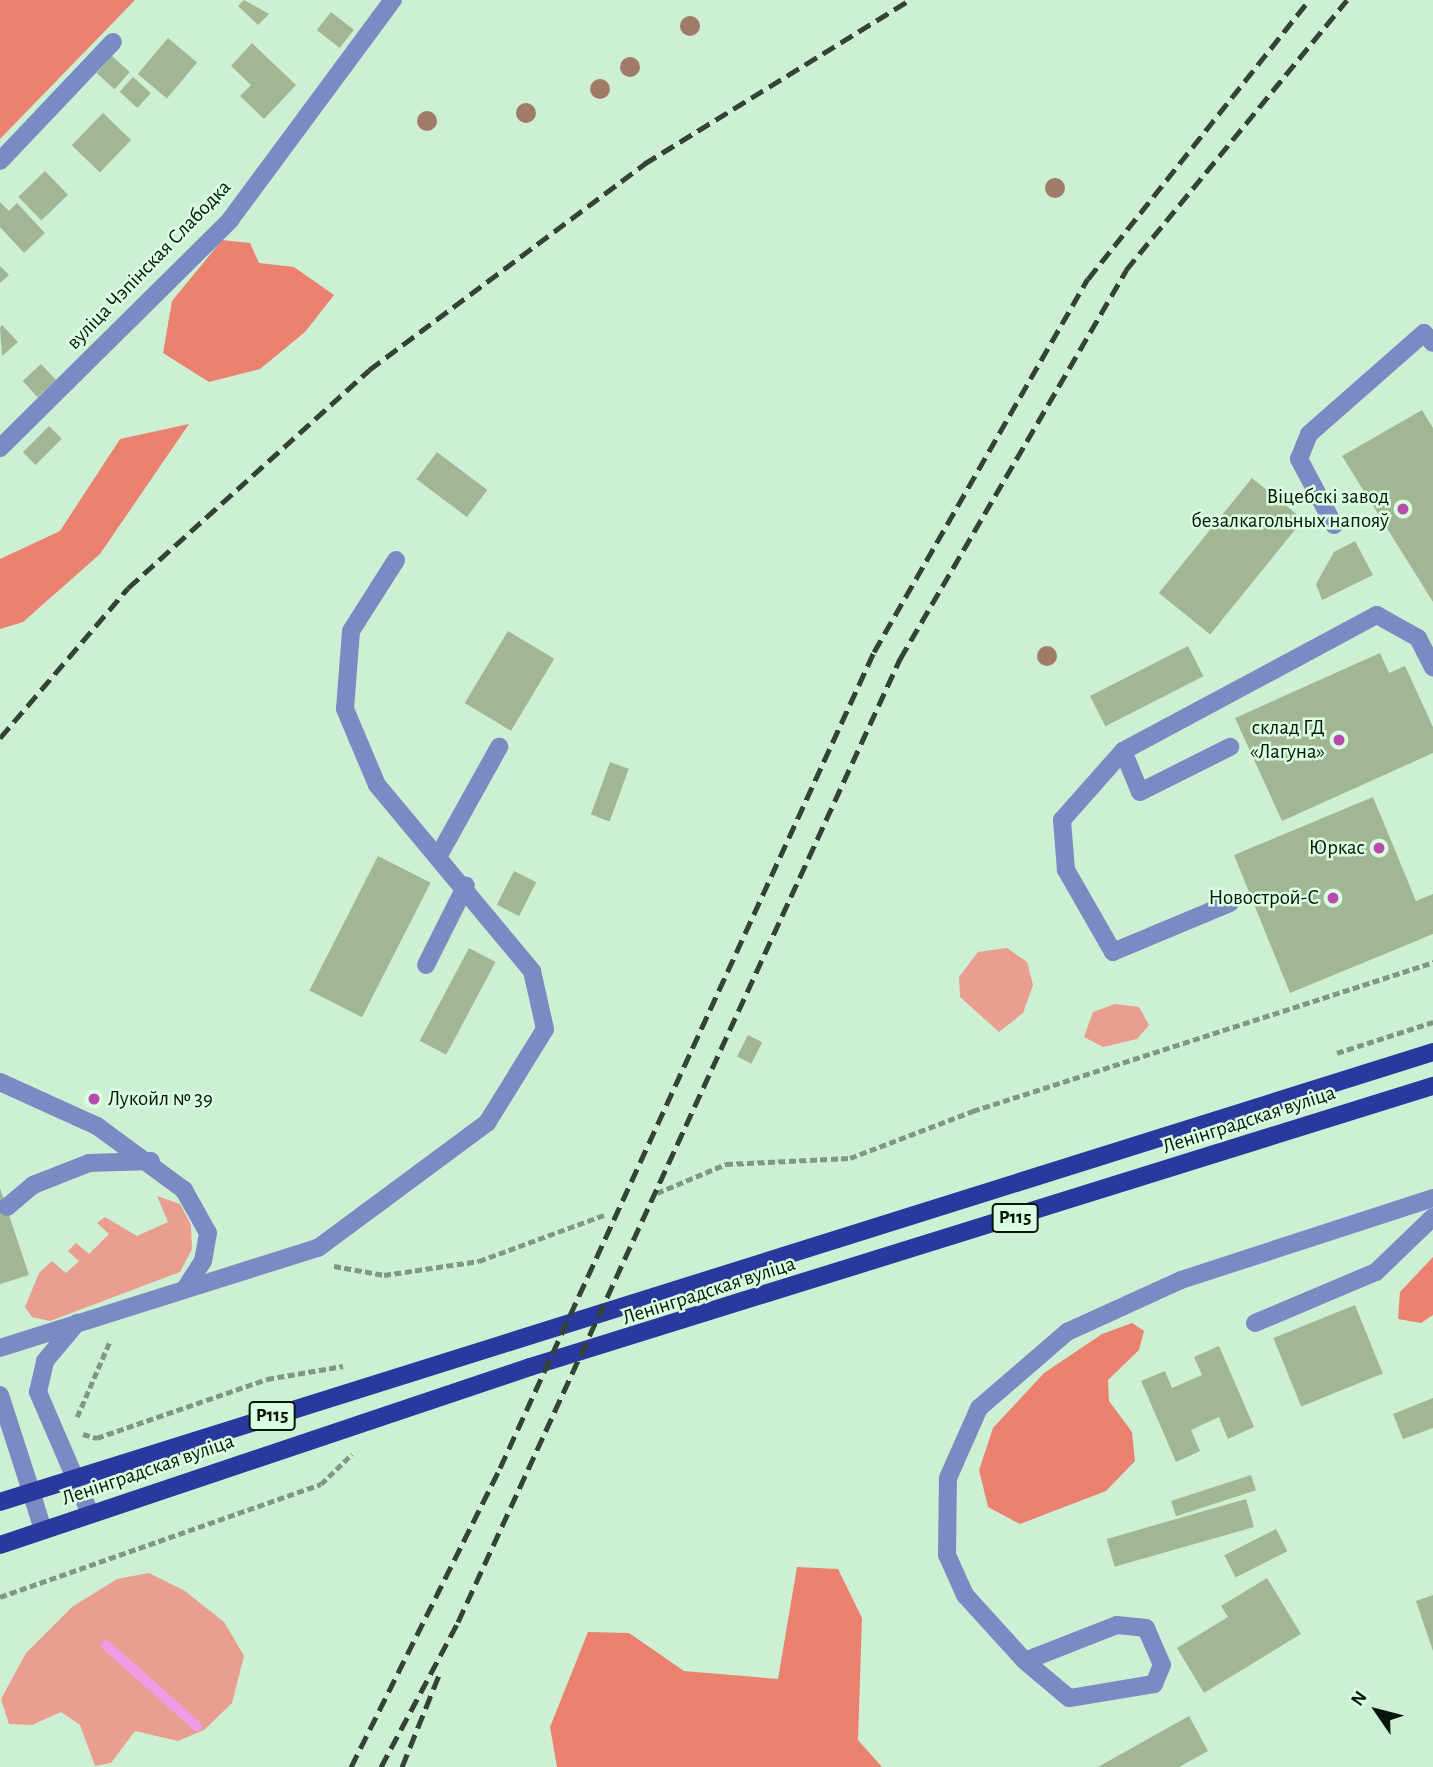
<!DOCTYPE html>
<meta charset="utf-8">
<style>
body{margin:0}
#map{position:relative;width:1433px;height:1767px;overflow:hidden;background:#cdf0d4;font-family:"Alegreya Sans",sans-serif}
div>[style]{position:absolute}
.green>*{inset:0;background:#e99e8f}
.forest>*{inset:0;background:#ea826f}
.stream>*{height:10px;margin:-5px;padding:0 5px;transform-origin:5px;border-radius:5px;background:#ef9ee5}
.building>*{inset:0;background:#a3b693;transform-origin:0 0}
.path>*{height:4.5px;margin-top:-2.25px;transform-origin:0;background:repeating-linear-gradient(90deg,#7d9883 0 7px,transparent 0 10.5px)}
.service>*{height:18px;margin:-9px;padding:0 9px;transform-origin:9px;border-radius:9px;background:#7a8bc3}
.minor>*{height:18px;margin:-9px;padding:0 9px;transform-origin:9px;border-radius:9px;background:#7a8bc3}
.primary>*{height:18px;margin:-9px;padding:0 9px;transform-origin:9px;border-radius:9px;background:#2b389d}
.rail>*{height:5px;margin-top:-2.5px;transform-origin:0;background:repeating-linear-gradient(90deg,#334436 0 14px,transparent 0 21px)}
.trees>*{width:20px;height:20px;margin:-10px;border-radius:50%;background:#9f7b68}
.dots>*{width:19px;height:19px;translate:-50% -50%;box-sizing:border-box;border:4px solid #dafee2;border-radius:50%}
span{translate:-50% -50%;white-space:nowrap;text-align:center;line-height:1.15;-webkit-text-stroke:5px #dafee2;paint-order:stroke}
.shield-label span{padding:2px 5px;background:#dafee2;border:2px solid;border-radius:5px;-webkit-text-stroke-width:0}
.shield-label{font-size:19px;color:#08150b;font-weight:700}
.street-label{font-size:21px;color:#08150b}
.poi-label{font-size:21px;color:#08150b}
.right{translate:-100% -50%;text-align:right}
.left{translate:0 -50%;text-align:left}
.north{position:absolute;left:1342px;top:1676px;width:70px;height:70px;-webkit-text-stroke:5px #dafee2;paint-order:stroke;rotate:305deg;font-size:19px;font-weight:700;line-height:28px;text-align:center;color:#08150b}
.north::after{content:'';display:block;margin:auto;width:24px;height:32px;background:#08150b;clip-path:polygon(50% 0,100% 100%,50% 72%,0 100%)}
</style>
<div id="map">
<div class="green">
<i style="clip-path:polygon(1007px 948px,1027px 962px,1033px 985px,1023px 1013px,999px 1032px,960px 997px,959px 977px,978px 952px)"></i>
<i style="clip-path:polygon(1115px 1004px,1139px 1007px,1149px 1025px,1137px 1039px,1103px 1047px,1084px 1037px,1093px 1012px)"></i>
<i style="clip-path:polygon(157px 1196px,180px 1204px,191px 1225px,192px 1249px,180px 1272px,50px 1321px,32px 1317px,25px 1307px,39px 1273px,52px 1261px,66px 1273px,79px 1261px,68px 1251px,76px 1243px,89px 1254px,109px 1234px,97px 1223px,105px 1217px,137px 1236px,168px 1222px)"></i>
<i style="clip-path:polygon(149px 1573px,185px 1591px,224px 1622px,244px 1656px,232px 1703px,204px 1730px,178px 1741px,135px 1731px,111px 1763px,95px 1766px,80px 1725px,61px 1712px,32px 1725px,9px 1724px,1px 1699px,26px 1653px,72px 1607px,117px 1579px)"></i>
</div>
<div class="forest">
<i style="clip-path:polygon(0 0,135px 0,0 139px)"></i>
<i style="clip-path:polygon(222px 240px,250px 243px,259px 263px,294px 267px,334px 295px,305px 332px,260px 369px,209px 382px,163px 353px,172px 301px)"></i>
<i style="clip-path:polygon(189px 424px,100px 554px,23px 622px,0 629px,0 559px,60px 531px,120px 439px)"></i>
<i style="clip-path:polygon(1433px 1257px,1433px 1315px,1421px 1323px,1398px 1319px,1400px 1292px)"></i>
<i style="clip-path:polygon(1132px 1323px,1144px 1331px,1139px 1350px,1108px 1380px,1109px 1401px,1132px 1432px,1135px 1461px,1106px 1491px,1020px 1524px,988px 1507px,979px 1470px,993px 1428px,1044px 1373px,1102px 1334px)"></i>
<i style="clip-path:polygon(797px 1567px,838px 1569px,862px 1618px,858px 1740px,882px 1767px,557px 1767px,550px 1727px,588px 1632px,629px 1633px,684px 1671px,778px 1679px)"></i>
</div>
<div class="stream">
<i style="left:106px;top:1645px;width:122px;rotate:41.7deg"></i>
</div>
<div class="building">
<i style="clip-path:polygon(244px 0,269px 14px,258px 25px,238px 6px)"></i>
<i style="left:331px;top:12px;width:29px;height:23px;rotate:38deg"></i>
<i style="left:168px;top:38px;width:38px;height:47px;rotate:40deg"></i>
<i style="clip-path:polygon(252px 43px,296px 85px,264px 119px,240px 96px,251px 85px,231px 66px)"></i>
<i style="left:112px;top:56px;width:24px;height:23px;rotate:42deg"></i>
<i style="left:133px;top:77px;width:24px;height:20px;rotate:42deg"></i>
<i style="left:103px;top:113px;width:39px;height:45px;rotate:44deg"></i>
<i style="left:45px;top:171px;width:33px;height:37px;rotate:46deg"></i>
<i style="clip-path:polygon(0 202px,9px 211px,17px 203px,45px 233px,24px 253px,0 227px)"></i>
<i style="clip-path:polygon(0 266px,9px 275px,0 283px)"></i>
<i style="clip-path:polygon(2px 325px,18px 342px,2px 356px,0 328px)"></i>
<i style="left:41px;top:364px;width:22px;height:25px;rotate:47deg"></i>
<i style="clip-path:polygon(1422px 410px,1433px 428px,1433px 602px,1342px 456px)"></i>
<i style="left:49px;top:426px;width:18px;height:37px;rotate:45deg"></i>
<i style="left:437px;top:452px;width:63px;height:34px;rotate:37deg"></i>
<i style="left:1252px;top:478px;width:66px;height:148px;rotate:39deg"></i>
<i style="clip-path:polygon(1355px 541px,1373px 575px,1322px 600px,1316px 584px,1334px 552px)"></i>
<i style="left:508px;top:631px;width:54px;height:84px;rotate:31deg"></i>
<i style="left:1188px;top:646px;width:34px;height:110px;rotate:63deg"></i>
<i style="clip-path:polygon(1380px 653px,1389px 673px,1405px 666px,1433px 727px,1433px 753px,1282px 821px,1235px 718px)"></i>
<i style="left:610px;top:762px;width:20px;height:56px;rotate:20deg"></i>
<i style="clip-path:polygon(1373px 797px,1416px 901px,1433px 894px,1433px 934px,1290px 993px,1234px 855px)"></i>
<i style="left:378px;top:856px;width:59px;height:151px;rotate:27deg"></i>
<i style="left:514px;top:871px;width:25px;height:38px;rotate:27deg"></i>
<i style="left:469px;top:948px;width:30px;height:105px;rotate:28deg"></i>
<i style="left:748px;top:1035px;width:16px;height:24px;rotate:27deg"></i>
<i style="clip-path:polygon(0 1188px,29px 1275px,0 1284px)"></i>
<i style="left:1355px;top:1305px;width:74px;height:88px;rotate:68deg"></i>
<i style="clip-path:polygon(1219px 1346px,1254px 1427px,1228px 1439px,1219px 1417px,1191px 1430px,1200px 1451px,1176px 1462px,1141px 1381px,1165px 1371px,1172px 1388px,1202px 1375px,1194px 1357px)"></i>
<i style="clip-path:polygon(1433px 1398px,1433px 1428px,1403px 1439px,1393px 1414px)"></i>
<i style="left:1251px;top:1475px;width:16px;height:84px;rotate:72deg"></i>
<i style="left:1246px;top:1499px;width:29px;height:145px;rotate:74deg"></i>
<i style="left:1276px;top:1529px;width:25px;height:58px;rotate:63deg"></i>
<i style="clip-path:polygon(1267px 1578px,1301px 1634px,1204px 1693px,1177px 1648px,1228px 1617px,1221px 1606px)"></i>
<i style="clip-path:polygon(1433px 1595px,1433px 1651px,1416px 1601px)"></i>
<i style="clip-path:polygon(1189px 1716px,1208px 1751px,1179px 1767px,1098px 1767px)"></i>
</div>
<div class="path">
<i style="left:1337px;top:1053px;width:101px;rotate:-17.9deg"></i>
<i style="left:657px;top:1193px;width:75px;rotate:-22.8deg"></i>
<i style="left:726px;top:1164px;width:124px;rotate:-2.8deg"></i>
<i style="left:850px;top:1158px;width:132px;rotate:-20.9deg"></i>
<i style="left:973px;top:1111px;width:484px;rotate:-17.9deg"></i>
<i style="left:334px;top:1266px;width:51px;rotate:10.2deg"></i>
<i style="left:384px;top:1275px;width:96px;rotate:-8.4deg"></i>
<i style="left:479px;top:1261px;width:136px;rotate:-20.2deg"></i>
<i style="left:77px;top:1417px;width:81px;rotate:-66.6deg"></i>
<i style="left:83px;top:1434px;width:15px;rotate:16deg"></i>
<i style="left:97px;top:1438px;width:180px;rotate:-19.1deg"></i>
<i style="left:267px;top:1379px;width:77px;rotate:-9.7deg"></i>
<i style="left:0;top:1597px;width:340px;rotate:-19.4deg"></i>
<i style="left:321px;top:1484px;width:43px;rotate:-44.1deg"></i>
</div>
<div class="service">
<i style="left:0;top:161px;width:164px;rotate:-46.5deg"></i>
<i style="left:1334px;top:525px;width:75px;rotate:-117.9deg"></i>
<i style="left:1299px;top:459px;width:27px;rotate:-68deg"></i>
<i style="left:1309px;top:434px;width:153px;rotate:-41.3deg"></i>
<i style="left:1424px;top:333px;width:13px;rotate:48deg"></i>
<i style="left:1123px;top:751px;width:44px;rotate:67.5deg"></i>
<i style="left:1140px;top:792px;width:101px;rotate:-26.6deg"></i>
<i style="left:439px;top:855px;width:124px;rotate:-60.9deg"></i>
<i style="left:1230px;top:903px;width:127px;rotate:157.3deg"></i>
<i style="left:1113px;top:952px;width:95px;rotate:-119.8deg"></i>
<i style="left:1066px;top:870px;width:50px;rotate:-94.6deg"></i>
<i style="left:1062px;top:820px;width:92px;rotate:-48.5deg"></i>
<i style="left:1123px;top:751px;width:288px;rotate:-28.2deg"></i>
<i style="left:1377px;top:615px;width:47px;rotate:29.3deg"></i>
<i style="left:1418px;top:638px;width:33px;rotate:63deg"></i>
<i style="left:426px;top:965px;width:89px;rotate:-63.4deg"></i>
<i style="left:0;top:1082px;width:107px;rotate:24.4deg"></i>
<i style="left:97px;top:1126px;width:108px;rotate:36.3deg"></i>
<i style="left:184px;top:1190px;width:49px;rotate:60.8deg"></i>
<i style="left:208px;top:1233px;width:28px;rotate:100deg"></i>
<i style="left:203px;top:1261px;width:30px;rotate:123deg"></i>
<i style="left:7px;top:1207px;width:34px;rotate:-40deg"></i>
<i style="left:33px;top:1185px;width:60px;rotate:-21.4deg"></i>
<i style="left:89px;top:1163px;width:62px;rotate:-1.8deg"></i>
<i style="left:1255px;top:1323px;width:131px;rotate:-22.9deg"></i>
<i style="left:1376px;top:1272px;width:79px;rotate:-44deg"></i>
<i style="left:0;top:1348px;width:333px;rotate:-17.5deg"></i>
<i style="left:318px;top:1248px;width:210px;rotate:-36.5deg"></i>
<i style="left:487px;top:1123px;width:110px;rotate:-58.3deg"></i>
<i style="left:545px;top:1029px;width:59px;rotate:-102.6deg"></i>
<i style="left:532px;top:971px;width:242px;rotate:-129.8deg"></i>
<i style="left:377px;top:785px;width:82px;rotate:-112.8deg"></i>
<i style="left:345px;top:709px;width:78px;rotate:-85.6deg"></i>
<i style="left:351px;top:631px;width:84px;rotate:-57.6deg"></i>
<i style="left:0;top:1395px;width:101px;rotate:72.1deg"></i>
<i style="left:75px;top:1478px;width:94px;rotate:-113.3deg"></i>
<i style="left:38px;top:1392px;width:32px;rotate:-77deg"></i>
<i style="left:45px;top:1361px;width:50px;rotate:-49.9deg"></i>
<i style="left:1025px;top:1661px;width:99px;rotate:-21.4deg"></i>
<i style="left:1117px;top:1625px;width:29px;rotate:6deg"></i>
<i style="left:1146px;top:1628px;width:40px;rotate:66.6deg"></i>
<i style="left:1162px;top:1665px;width:21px;rotate:113deg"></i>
<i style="left:1154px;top:1684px;width:86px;rotate:170.6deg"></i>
<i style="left:1069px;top:1698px;width:57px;rotate:-139.9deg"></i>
<i style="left:1025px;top:1661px;width:89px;rotate:-132.3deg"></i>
<i style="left:965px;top:1595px;width:44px;rotate:-114.2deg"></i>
<i style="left:947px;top:1555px;width:77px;rotate:-89.3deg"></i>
<i style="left:948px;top:1478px;width:77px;rotate:-66.1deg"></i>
<i style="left:979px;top:1408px;width:116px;rotate:-40.8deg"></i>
<i style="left:1067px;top:1332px;width:125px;rotate:-24.5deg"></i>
<i style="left:1181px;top:1280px;width:265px;rotate:-18deg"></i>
</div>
<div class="minor">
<i style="left:0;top:448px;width:324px;rotate:-44.7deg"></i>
<i style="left:230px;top:220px;width:274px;rotate:-53.5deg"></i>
<i style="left:75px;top:1478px;width:38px;rotate:67deg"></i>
<i style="left:31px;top:1491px;width:41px;rotate:72.9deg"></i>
</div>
<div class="primary">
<i style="left:0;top:1502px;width:1502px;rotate:-17.43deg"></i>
<i style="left:0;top:1545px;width:559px;rotate:-18.56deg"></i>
<i style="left:530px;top:1367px;width:946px;rotate:-17.29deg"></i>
</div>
<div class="rail">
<i style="left:0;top:738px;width:197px;rotate:-49.5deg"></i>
<i style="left:128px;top:588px;width:325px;rotate:-42.1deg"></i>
<i style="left:369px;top:370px;width:344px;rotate:-36.8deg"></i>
<i style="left:644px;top:164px;width:312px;rotate:-31.7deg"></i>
<i style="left:351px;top:1767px;width:334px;rotate:-63.5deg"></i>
<i style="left:500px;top:1468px;width:898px;rotate:-65.38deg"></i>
<i style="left:874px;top:652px;width:430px;rotate:-60.2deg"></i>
<i style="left:1088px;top:279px;width:356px;rotate:-51.6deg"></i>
<i style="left:381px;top:1767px;width:164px;rotate:-62deg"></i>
<i style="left:458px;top:1622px;width:1060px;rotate:-65.35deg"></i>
<i style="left:900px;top:659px;width:450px;rotate:-59.8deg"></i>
<i style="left:1126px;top:270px;width:349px;rotate:-50.7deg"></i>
<i style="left:402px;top:1767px;width:99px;rotate:-68.1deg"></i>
</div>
<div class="trees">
<i style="left:690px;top:26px"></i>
<i style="left:630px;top:67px"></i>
<i style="left:600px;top:89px"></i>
<i style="left:526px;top:113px"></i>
<i style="left:427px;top:121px"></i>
<i style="left:1055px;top:188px"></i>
<i style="left:1047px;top:656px"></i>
</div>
<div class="dots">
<i style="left:1403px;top:509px;background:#b74cad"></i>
<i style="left:1339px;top:740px;background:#b74cad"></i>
<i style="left:1379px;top:848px;background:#b74cad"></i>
<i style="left:1333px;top:898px;background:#b74cad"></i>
<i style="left:94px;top:1099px;background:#b74cad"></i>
</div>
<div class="shield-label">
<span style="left:1015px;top:1218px">Р115</span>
<span style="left:272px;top:1416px">Р115</span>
</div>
<div class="street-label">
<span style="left:149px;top:265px;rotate:-46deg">вуліца Чэпінская Слабодка</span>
<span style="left:1249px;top:1120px;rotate:-18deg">Ленінградская вуліца</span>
<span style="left:709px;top:1291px;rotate:-18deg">Ленінградская вуліца</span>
<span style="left:148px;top:1470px;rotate:-19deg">Ленінградская вуліца</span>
</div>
<div class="poi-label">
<span class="right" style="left:1389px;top:509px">Віцебскі завод<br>безалкагольных напояў</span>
<span class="right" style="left:1325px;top:740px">склад ГД<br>«Лагуна»</span>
<span class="right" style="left:1365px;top:848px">Юркас</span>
<span class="right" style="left:1319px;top:898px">Новострой-С</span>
<span class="left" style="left:108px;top:1099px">Лукойл № 39</span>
</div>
<div class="north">N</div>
</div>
